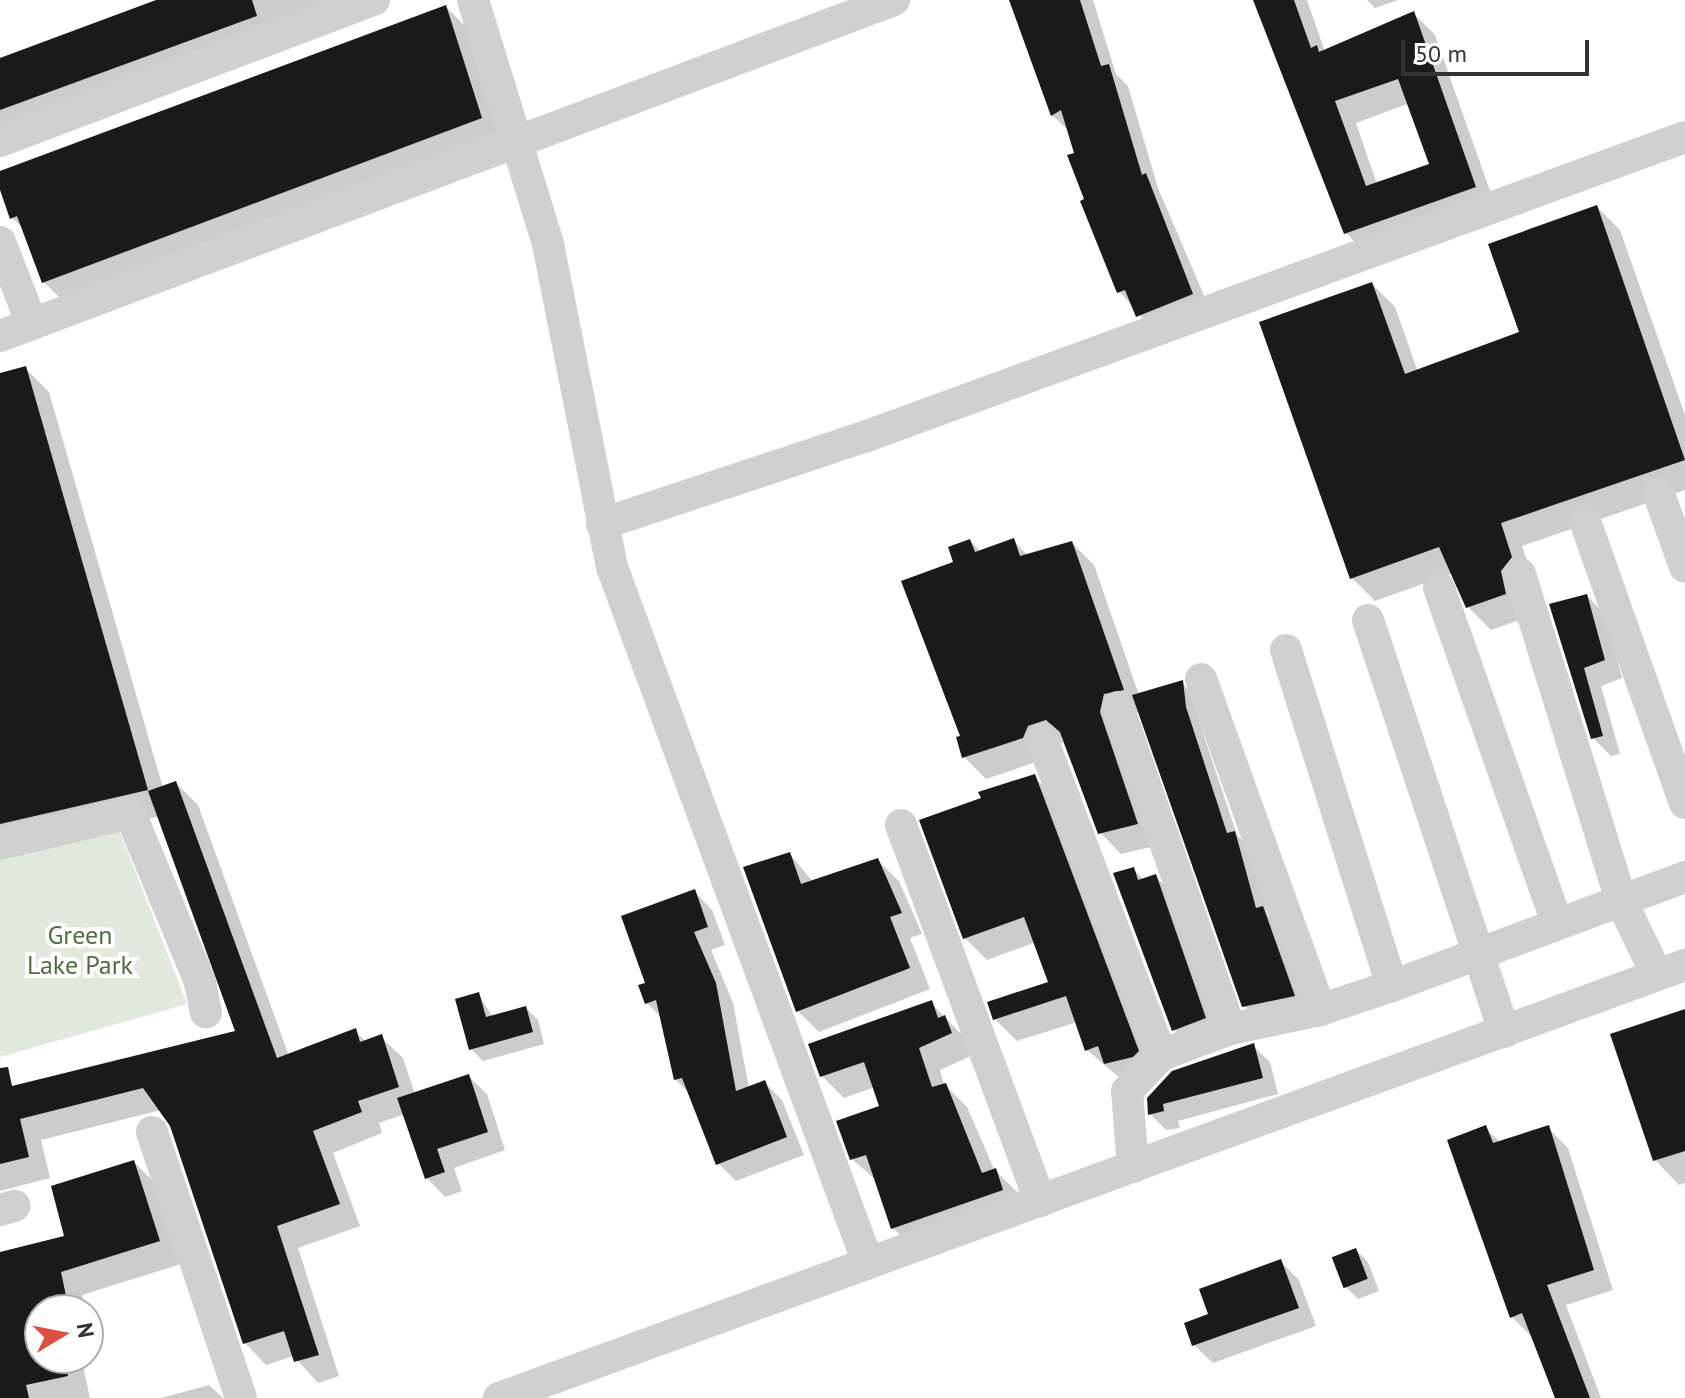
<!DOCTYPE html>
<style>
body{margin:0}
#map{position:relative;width:1685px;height:1398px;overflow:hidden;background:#fff;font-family:"PT Sans",sans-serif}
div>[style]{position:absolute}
.green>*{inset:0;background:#e1e9dd}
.shadow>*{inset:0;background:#0003}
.building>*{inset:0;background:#1a1a1a;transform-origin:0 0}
.minor>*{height:32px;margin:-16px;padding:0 16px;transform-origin:16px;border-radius:16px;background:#d0d0d0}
span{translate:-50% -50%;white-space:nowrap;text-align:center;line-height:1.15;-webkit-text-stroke:8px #fff;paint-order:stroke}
.park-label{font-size:26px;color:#4f6d42}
.north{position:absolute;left:24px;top:1294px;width:80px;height:80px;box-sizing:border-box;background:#fff;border:2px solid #adadad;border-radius:50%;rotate:80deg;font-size:22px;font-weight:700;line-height:32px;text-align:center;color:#333}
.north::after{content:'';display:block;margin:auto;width:28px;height:36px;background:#dc4f42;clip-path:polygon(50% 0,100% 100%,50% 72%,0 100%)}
.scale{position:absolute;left:1401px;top:40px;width:188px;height:36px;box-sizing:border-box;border:4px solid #333;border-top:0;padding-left:10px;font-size:24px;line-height:28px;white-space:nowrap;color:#333;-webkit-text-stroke:6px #fff;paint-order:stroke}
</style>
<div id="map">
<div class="green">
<i style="clip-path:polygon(118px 827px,187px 1004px,0 1057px,0 860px)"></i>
</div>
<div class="shadow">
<i style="clip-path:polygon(161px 0,363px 0,0 136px,0 60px)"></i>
<i style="clip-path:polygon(1011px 0,1093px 0,1116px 74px,1128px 86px,1158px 188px,1212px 314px,1158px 336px,1119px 291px,1087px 200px,1070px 132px,1052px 115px)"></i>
<i style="clip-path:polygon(evenodd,1256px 0,1307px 0,1325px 52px,1414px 14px,1435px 35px,1496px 208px,1367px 254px,1346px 233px,1256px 0,1410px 103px,1432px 165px,1377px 184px,1356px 123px,1410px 103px)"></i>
<i style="clip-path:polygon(1367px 0,1398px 0,1375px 8px)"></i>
<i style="clip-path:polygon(446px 7px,467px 28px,502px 139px,64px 302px,44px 282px,25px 230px,12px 218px,0 171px)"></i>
<i style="clip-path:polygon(1597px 207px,1620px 230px,1685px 415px,1685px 490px,1522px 546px,1534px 581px,1528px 617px,1491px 630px,1468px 607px,1453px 573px,1375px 601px,1352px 578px,1372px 284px,1395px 307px,1418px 372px,1521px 334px)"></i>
<i style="clip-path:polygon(25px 368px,49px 392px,163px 788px,176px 783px,198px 805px,289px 1056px,355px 1031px,366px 1042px,381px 1037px,403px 1058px,415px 1094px,468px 1076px,487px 1094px,505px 1150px,454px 1168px,462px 1191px,445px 1197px,427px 1178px,405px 1114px,379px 1123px,382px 1133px,333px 1153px,360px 1226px,298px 1248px,339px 1376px,318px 1383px,294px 1356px,266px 1365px,245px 1343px,172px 1125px,161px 1110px,41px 1140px,50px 1178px,0 1191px,0 1091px,238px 1032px,160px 816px,0 855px,0 375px)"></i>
<i style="clip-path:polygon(970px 541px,981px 552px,1014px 541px,1028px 556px,1072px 543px,1094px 565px,1139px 695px,1182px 683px,1197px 698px,1200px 724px,1237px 835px,1250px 848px,1268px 915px,1277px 924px,1309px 1011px,1260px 1021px,1244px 1006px,1140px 712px,1125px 715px,1159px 845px,1121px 854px,1100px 832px,1063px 743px,1057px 742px,1045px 759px,986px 779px,964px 757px,958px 738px,963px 737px,955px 563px)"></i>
<i style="clip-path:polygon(1587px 596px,1605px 614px,1622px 678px,1601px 686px,1620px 754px,1611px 756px,1593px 738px,1552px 605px)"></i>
<i style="clip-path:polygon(1034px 777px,1057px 799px,1160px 1074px,1128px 1085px,1087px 1050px,1077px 1022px,1017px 1041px,995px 1019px,1051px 983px,1036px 942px,987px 960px,965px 938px,983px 799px)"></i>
<i style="clip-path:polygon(790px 854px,813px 882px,877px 860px,899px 881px,922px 934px,910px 938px,930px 989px,819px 1032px,798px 1011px)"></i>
<i style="clip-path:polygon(1133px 869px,1144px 880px,1156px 877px,1171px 892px,1220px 1033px,1189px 1045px,1174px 1029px)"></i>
<i style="clip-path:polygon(695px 892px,712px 910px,725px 945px,711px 950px,733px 1003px,749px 1088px,764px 1082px,782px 1100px,804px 1155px,736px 1181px,718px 1163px,691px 1095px,675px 1079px,662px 1018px,647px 1003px,648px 984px)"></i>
<i style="clip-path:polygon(478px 994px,493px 1017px,526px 1008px,538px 1020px,544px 1044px,483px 1061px,471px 1049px)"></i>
<i style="clip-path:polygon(931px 1003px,967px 1040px,973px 1055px,940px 1070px,944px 1084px,967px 1107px,994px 1169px,1018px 1193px,915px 1250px,893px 1228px,877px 1181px,852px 1159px,882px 1107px,875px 1087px,844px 1098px,822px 1076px)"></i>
<i style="clip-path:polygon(1685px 1011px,1685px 1183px,1679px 1185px,1655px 1160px)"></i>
<i style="clip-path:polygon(1253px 1046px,1270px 1062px,1278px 1094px,1178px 1121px,1180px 1128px,1166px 1130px,1150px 1114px,1149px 1099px)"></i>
<i style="clip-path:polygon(1485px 1128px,1501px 1143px,1548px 1128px,1568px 1148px,1613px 1290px,1566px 1305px,1601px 1398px,1555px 1398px,1533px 1338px,1512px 1317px,1457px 1171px)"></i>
<i style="clip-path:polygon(134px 1162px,156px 1184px,181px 1264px,82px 1295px,85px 1310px,40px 1310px,40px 1358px,88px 1358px,88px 1322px,96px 1358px,82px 1361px,90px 1398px,0 1398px,0 1254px,67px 1238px)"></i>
<i style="clip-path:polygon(1356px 1250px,1368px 1262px,1379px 1291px,1358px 1299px,1346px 1287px)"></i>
<i style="clip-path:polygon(1281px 1262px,1299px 1280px,1316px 1326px,1213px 1363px,1194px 1345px,1211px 1316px)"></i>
<i style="clip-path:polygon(209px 1385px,223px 1398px,161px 1398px)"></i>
</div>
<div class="building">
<i style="clip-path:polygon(156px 0,252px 0,257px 16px,0 110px,0 58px)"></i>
<i style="clip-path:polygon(1009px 0,1080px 0,1101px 66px,1109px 64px,1142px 175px,1146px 173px,1193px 294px,1136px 317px,1125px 290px,1117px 293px,1080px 201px,1084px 199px,1067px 155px,1074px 153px,1061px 110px,1051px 116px)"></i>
<i style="clip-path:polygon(evenodd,1253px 0,1294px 0,1311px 48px,1317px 45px,1319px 52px,1414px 11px,1476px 187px,1344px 234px,1253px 0,1398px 79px,1429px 164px,1366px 186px,1335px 101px,1398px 79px)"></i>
<i style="clip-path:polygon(446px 5px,482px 118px,42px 283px,17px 216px,10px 219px,0 190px,0 171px)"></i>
<i style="clip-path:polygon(1597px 205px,1685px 460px,1501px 523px,1512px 557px,1501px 571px,1506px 594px,1466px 608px,1439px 547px,1350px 579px,1259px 322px,1372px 282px,1405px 374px,1519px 332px,1488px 244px)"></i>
<i style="clip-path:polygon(26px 366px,148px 790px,0 824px,0 373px)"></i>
<i style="clip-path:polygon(1014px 538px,1020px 556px,1072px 541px,1124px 690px,1104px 694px,1100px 712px,1138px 824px,1098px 834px,1060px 732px,1046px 720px,1028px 726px,1023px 738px,962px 758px,956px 737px,960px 736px,901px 581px,953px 562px,948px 547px,970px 539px,975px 552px)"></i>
<i style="clip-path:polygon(1587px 594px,1605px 660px,1584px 668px,1603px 736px,1591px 739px,1549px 604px)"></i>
<i style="clip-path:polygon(1183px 680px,1186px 707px,1227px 833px,1235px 831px,1256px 908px,1263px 906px,1295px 996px,1242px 1007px,1132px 695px)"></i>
<i style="clip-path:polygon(1035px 774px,1139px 1051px,1133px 1057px,1104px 1064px,1098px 1046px,1085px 1051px,1066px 996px,993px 1020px,987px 1002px,1048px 982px,1024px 917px,963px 939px,919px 820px,981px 798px,978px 792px)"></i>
<i style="clip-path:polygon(176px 781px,277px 1058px,356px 1028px,360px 1042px,382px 1034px,399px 1087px,358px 1101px,362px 1112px,313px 1131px,340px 1204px,277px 1226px,319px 1355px,294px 1362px,284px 1331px,243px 1344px,170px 1126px,143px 1088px,20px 1119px,29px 1157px,0 1164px,0 1068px,8px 1067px,12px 1086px,235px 1031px,148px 791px)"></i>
<i style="clip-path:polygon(790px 852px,801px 884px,878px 858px,902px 913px,890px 917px,910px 968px,796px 1012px,743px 867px)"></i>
<i style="clip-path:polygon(1134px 867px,1138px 880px,1156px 874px,1206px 1018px,1172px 1031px,1113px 873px)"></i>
<i style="clip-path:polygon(695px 889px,708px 927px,694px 932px,716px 983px,736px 1091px,765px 1080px,787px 1137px,716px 1165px,682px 1078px,674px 1080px,656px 1000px,645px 1004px,638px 985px,645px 983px,621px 916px)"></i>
<i style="clip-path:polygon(479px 992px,486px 1017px,526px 1006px,533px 1032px,469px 1050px,455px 999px)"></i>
<i style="clip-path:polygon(932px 1000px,938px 1018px,945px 1015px,952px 1033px,919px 1048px,932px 1087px,946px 1083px,982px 1173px,996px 1168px,1003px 1190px,891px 1229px,866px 1155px,850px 1160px,836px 1121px,879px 1106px,864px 1062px,820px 1077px,808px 1044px)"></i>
<i style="clip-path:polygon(1685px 1009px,1685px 1151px,1653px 1161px,1610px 1034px)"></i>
<i style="clip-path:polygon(1254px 1043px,1263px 1078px,1163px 1104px,1164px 1111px,1148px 1115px,1147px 1098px,1172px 1071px)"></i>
<i style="clip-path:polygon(469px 1074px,488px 1132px,437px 1149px,445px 1172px,425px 1179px,397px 1098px)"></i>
<i style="clip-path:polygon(1486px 1125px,1493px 1143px,1549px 1125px,1594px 1270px,1547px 1285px,1590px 1398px,1555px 1398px,1522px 1313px,1510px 1318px,1447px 1140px)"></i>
<i style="clip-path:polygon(134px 1160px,160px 1241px,61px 1272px,69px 1310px,40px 1310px,40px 1358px,65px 1358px,68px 1376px,26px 1385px,29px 1398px,0 1398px,0 1252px,64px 1236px,51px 1186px)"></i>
<i style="left:1356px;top:1248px;width:33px;height:26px;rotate:69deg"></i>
<i style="clip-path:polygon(1281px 1259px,1299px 1308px,1192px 1346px,1184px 1323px,1208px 1314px,1199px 1289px)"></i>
</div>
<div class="minor">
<i style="left:473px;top:0;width:255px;rotate:72.9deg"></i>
<i style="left:548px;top:244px;width:329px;rotate:78.8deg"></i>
<i style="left:612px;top:567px;width:742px;rotate:69.81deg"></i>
<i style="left:0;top:141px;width:400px;rotate:-20.7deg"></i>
<i style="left:0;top:242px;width:88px;rotate:68.7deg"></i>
<i style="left:0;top:336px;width:955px;rotate:-20.6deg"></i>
<i style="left:1659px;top:494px;width:77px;rotate:70.4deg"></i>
<i style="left:602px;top:524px;width:279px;rotate:-18.4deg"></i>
<i style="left:867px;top:436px;width:871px;rotate:-20.08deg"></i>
<i style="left:1586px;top:524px;width:296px;rotate:70.5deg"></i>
<i style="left:1520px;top:574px;width:341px;rotate:72.8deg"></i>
<i style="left:1621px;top:900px;width:83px;rotate:64.4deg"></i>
<i style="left:1439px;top:588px;width:356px;rotate:70.6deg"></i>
<i style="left:1368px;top:620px;width:434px;rotate:71.7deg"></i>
<i style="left:1286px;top:650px;width:352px;rotate:72.5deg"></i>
<i style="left:1201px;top:679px;width:352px;rotate:70.2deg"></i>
<i style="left:1118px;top:707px;width:341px;rotate:70.8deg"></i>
<i style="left:1042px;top:739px;width:338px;rotate:69.4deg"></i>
<i style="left:901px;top:825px;width:401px;rotate:69.7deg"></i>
<i style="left:0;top:844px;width:134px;rotate:-13.4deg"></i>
<i style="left:130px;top:813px;width:183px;rotate:67.5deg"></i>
<i style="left:200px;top:982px;width:31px;rotate:79deg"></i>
<i style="left:152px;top:1132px;width:280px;rotate:71.5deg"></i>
<i style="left:1133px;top:1167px;width:76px;rotate:-94.5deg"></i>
<i style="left:1127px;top:1091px;width:50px;rotate:-46.6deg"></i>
<i style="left:1161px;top:1055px;width:74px;rotate:-20.6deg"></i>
<i style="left:1230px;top:1029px;width:92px;rotate:-11.9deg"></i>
<i style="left:1320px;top:1010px;width:76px;rotate:-18.4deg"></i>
<i style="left:1392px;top:986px;width:313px;rotate:-20.4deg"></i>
<i style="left:0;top:1210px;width:15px;rotate:-16deg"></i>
<i style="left:499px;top:1398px;width:1263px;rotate:-20.06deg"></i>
</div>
<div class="park-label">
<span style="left:80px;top:950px">Green<br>Lake Park</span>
</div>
<div class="north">N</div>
<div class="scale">50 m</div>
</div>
